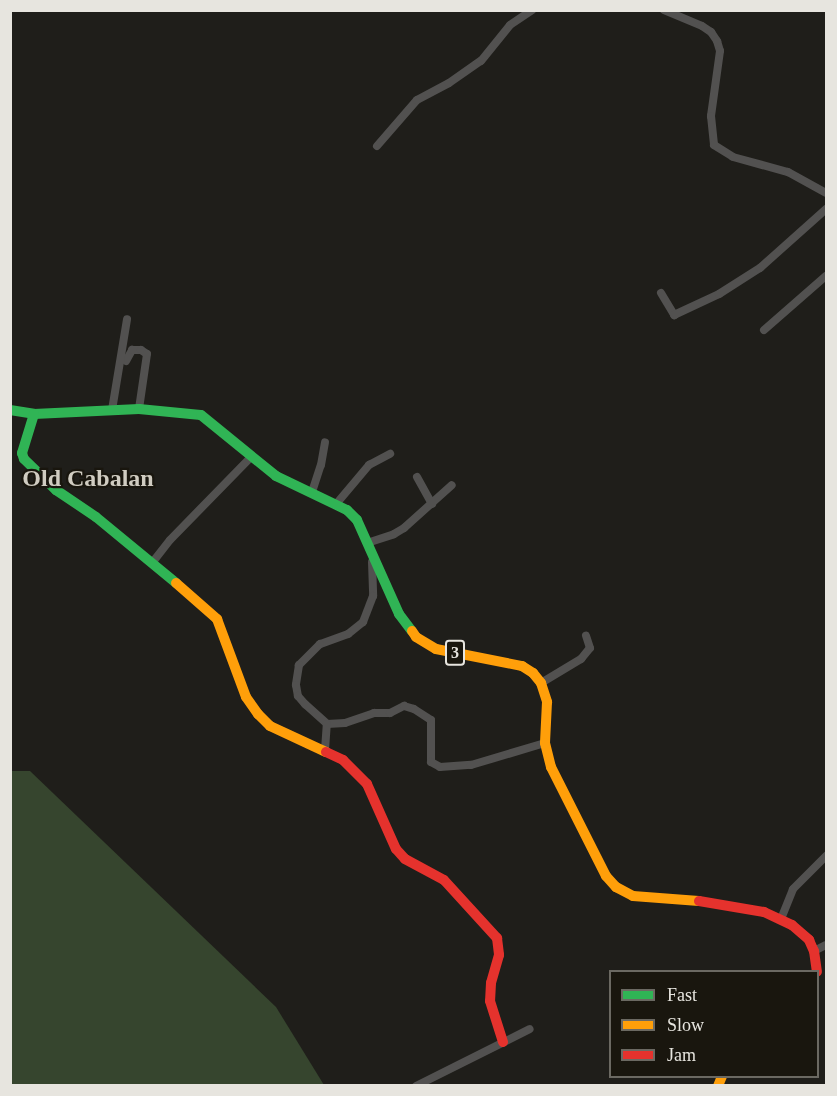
<!DOCTYPE html>
<style>
body{margin:0}
#map{position:relative;width:837px;height:1096px;overflow:hidden;background:#1f1e1a;font-family:Georgia,serif}
div>[style]{position:absolute}
.green>*{inset:0;background:#36452e}
.street>*{height:8px;margin:-4px;padding:0 4px;transform-origin:4px;border-radius:4px;background:#525150}
.fast>*{height:10px;margin:-5px;padding:0 5px;transform-origin:5px;border-radius:5px;background:#30b455}
.slow>*{height:10px;margin:-5px;padding:0 5px;transform-origin:5px;border-radius:5px;background:#ff9f0a}
.jam>*{height:10px;margin:-5px;padding:0 5px;transform-origin:5px;border-radius:5px;background:#e5322d}
span{translate:-50% -50%;white-space:nowrap;text-align:center;line-height:1.15;-webkit-text-stroke:4.5px #19160e;paint-order:stroke}
.shield-label span{padding:2px 4px;background:#19160e;border:2px solid;border-radius:4px;-webkit-text-stroke-width:0}
.shield-label{font-size:16px;color:#e7e5df;font-weight:700}
.district-label{font-size:24px;color:#d0ccc1;font-weight:700}
.frame{position:absolute;inset:0;border:12px solid #e7e5df;pointer-events:none}
.legend{position:absolute;left:609px;top:970px;width:210px;height:108px;box-sizing:border-box;background:#19160e;border:2px solid #6b6962;margin:0;padding:8px 10px;list-style:none;font-size:18px;color:#e7e5df}
.legend li{display:flex;align-items:center;gap:12px;height:30px}
.legend b{width:30px;border:2px solid #6b6962}
</style>
<div id="map">
<div class="green">
<i style="clip-path:polygon(11px 771px,30px 771px,276px 1007px,324px 1085px,11px 1085px)"></i>
</div>
<div class="street">
<i style="left:664px;top:10px;width:41px;rotate:22.8deg"></i>
<i style="left:702px;top:26px;width:11px;rotate:34deg"></i>
<i style="left:711px;top:32px;width:11px;rotate:56deg"></i>
<i style="left:717px;top:41px;width:10px;rotate:73deg"></i>
<i style="left:720px;top:51px;width:66px;rotate:97.9deg"></i>
<i style="left:711px;top:116px;width:29px;rotate:84deg"></i>
<i style="left:714px;top:145px;width:22px;rotate:32deg"></i>
<i style="left:733px;top:157px;width:57px;rotate:15.3deg"></i>
<i style="left:788px;top:172px;width:43px;rotate:28.9deg"></i>
<i style="left:377px;top:146px;width:61px;rotate:-49deg"></i>
<i style="left:417px;top:100px;width:36px;rotate:-28deg"></i>
<i style="left:449px;top:83px;width:39px;rotate:-35deg"></i>
<i style="left:481px;top:61px;width:46px;rotate:-51.1deg"></i>
<i style="left:510px;top:25px;width:27px;rotate:-34deg"></i>
<i style="left:661px;top:293px;width:26px;rotate:59deg"></i>
<i style="left:674px;top:315px;width:50px;rotate:-25deg"></i>
<i style="left:719px;top:294px;width:49px;rotate:-32.4deg"></i>
<i style="left:760px;top:268px;width:89px;rotate:-41.8deg"></i>
<i style="left:764px;top:330px;width:82px;rotate:-41.1deg"></i>
<i style="left:126px;top:361px;width:13px;rotate:-61deg"></i>
<i style="left:132px;top:350px;width:9px"></i>
<i style="left:141px;top:350px;width:7px;rotate:34deg"></i>
<i style="left:147px;top:354px;width:56px;rotate:98.3deg"></i>
<i style="left:112px;top:410px;width:92px;rotate:-80.6deg"></i>
<i style="left:417px;top:477px;width:31px;rotate:61deg"></i>
<i style="left:312px;top:492px;width:28px;rotate:-72deg"></i>
<i style="left:321px;top:465px;width:23px;rotate:-80deg"></i>
<i style="left:337px;top:503px;width:50px;rotate:-49.9deg"></i>
<i style="left:369px;top:465px;width:24px;rotate:-28deg"></i>
<i style="left:367px;top:543px;width:28px;rotate:-18deg"></i>
<i style="left:394px;top:534px;width:12px;rotate:-31deg"></i>
<i style="left:404px;top:528px;width:64px;rotate:-41.9deg"></i>
<i style="left:372px;top:562px;width:34px;rotate:88deg"></i>
<i style="left:373px;top:596px;width:28px;rotate:111deg"></i>
<i style="left:363px;top:622px;width:19px;rotate:141deg"></i>
<i style="left:348px;top:634px;width:30px;rotate:160deg"></i>
<i style="left:320px;top:644px;width:30px;rotate:135deg"></i>
<i style="left:299px;top:665px;width:20px;rotate:99deg"></i>
<i style="left:296px;top:685px;width:11px;rotate:80deg"></i>
<i style="left:298px;top:696px;width:11px;rotate:49deg"></i>
<i style="left:305px;top:704px;width:30px;rotate:42deg"></i>
<i style="left:327px;top:724px;width:18px;rotate:-3deg"></i>
<i style="left:345px;top:723px;width:31px;rotate:-19deg"></i>
<i style="left:374px;top:713px;width:16px"></i>
<i style="left:390px;top:713px;width:16px;rotate:-27deg"></i>
<i style="left:404px;top:706px;width:10px;rotate:17deg"></i>
<i style="left:414px;top:709px;width:20px;rotate:33deg"></i>
<i style="left:431px;top:720px;width:42px;rotate:90deg"></i>
<i style="left:431px;top:762px;width:10px;rotate:29deg"></i>
<i style="left:440px;top:767px;width:31px;rotate:-4deg"></i>
<i style="left:471px;top:765px;width:77px;rotate:-16.6deg"></i>
<i style="left:152px;top:563px;width:29px;rotate:-52deg"></i>
<i style="left:170px;top:540px;width:115px;rotate:-45.7deg"></i>
<i style="left:541px;top:683px;width:47px;rotate:-31deg"></i>
<i style="left:581px;top:659px;width:14px;rotate:-51deg"></i>
<i style="left:590px;top:648px;width:13px;rotate:-108deg"></i>
<i style="left:325px;top:750px;width:26px;rotate:-86deg"></i>
<i style="left:781px;top:919px;width:32px;rotate:-68deg"></i>
<i style="left:793px;top:889px;width:47px;rotate:-45deg"></i>
<i style="left:814px;top:951px;width:13px;rotate:-27deg"></i>
<i style="left:416px;top:1086px;width:127px;rotate:-26.6deg"></i>
</div>
<div class="fast">
<i style="left:10px;top:410px;width:24px;rotate:9deg"></i>
<i style="left:34px;top:414px;width:105px;rotate:-2.7deg"></i>
<i style="left:139px;top:409px;width:62px;rotate:5.5deg"></i>
<i style="left:201px;top:415px;width:97px;rotate:39.1deg"></i>
<i style="left:276px;top:476px;width:79px;rotate:25.6deg"></i>
<i style="left:347px;top:510px;width:14px;rotate:45deg"></i>
<i style="left:357px;top:520px;width:103px;rotate:65.9deg"></i>
<i style="left:399px;top:614px;width:21px;rotate:53deg"></i>
<i style="left:34px;top:414px;width:41px;rotate:107.1deg"></i>
<i style="left:22px;top:453px;width:6px;rotate:72deg"></i>
<i style="left:24px;top:459px;width:45px;rotate:44.1deg"></i>
<i style="left:56px;top:490px;width:48px;rotate:34deg"></i>
<i style="left:96px;top:517px;width:104px;rotate:39.5deg"></i>
</div>
<div class="slow">
<i style="left:176px;top:583px;width:55px;rotate:41.3deg"></i>
<i style="left:217px;top:619px;width:83px;rotate:69.6deg"></i>
<i style="left:246px;top:697px;width:21px;rotate:55deg"></i>
<i style="left:258px;top:714px;width:17px;rotate:45deg"></i>
<i style="left:270px;top:726px;width:62px;rotate:24.9deg"></i>
<i style="left:412px;top:631px;width:7px;rotate:56deg"></i>
<i style="left:416px;top:637px;width:23px;rotate:31deg"></i>
<i style="left:436px;top:649px;width:88px;rotate:11.2deg"></i>
<i style="left:522px;top:666px;width:13px;rotate:32deg"></i>
<i style="left:533px;top:673px;width:13px;rotate:51deg"></i>
<i style="left:541px;top:683px;width:20px;rotate:72deg"></i>
<i style="left:547px;top:702px;width:41px;rotate:92.8deg"></i>
<i style="left:545px;top:743px;width:25px;rotate:76deg"></i>
<i style="left:551px;top:767px;width:122px;rotate:63.2deg"></i>
<i style="left:606px;top:876px;width:15px;rotate:48deg"></i>
<i style="left:616px;top:887px;width:19px;rotate:28deg"></i>
<i style="left:633px;top:896px;width:66px;rotate:4.3deg"></i>
<i style="left:718px;top:1086px;width:11px;rotate:-68deg"></i>
</div>
<div class="jam">
<i style="left:326px;top:752px;width:19px;rotate:25deg"></i>
<i style="left:343px;top:760px;width:34px;rotate:45deg"></i>
<i style="left:367px;top:784px;width:71px;rotate:66deg"></i>
<i style="left:396px;top:849px;width:13px;rotate:48deg"></i>
<i style="left:405px;top:859px;width:44px;rotate:28.3deg"></i>
<i style="left:444px;top:880px;width:79px;rotate:47.6deg"></i>
<i style="left:497px;top:938px;width:17px;rotate:83deg"></i>
<i style="left:499px;top:955px;width:29px;rotate:106deg"></i>
<i style="left:491px;top:983px;width:18px;rotate:93deg"></i>
<i style="left:490px;top:1001px;width:43px;rotate:72.4deg"></i>
<i style="left:699px;top:901px;width:66px;rotate:9.6deg"></i>
<i style="left:764px;top:912px;width:31px;rotate:25deg"></i>
<i style="left:792px;top:925px;width:23px;rotate:41deg"></i>
<i style="left:809px;top:940px;width:12px;rotate:66deg"></i>
<i style="left:814px;top:951px;width:21px;rotate:82deg"></i>
</div>
<div class="shield-label">
<span style="left:455px;top:653px">3</span>
</div>
<div class="district-label">
<span style="left:88px;top:479px">Old Cabalan</span>
</div>
<div class="frame"></div>
<ul class="legend">
<li><b style="height:8px;background:#30b455"></b>Fast</li>
<li><b style="height:8px;background:#ff9f0a"></b>Slow</li>
<li><b style="height:8px;background:#e5322d"></b>Jam</li>
</ul>
</div>
